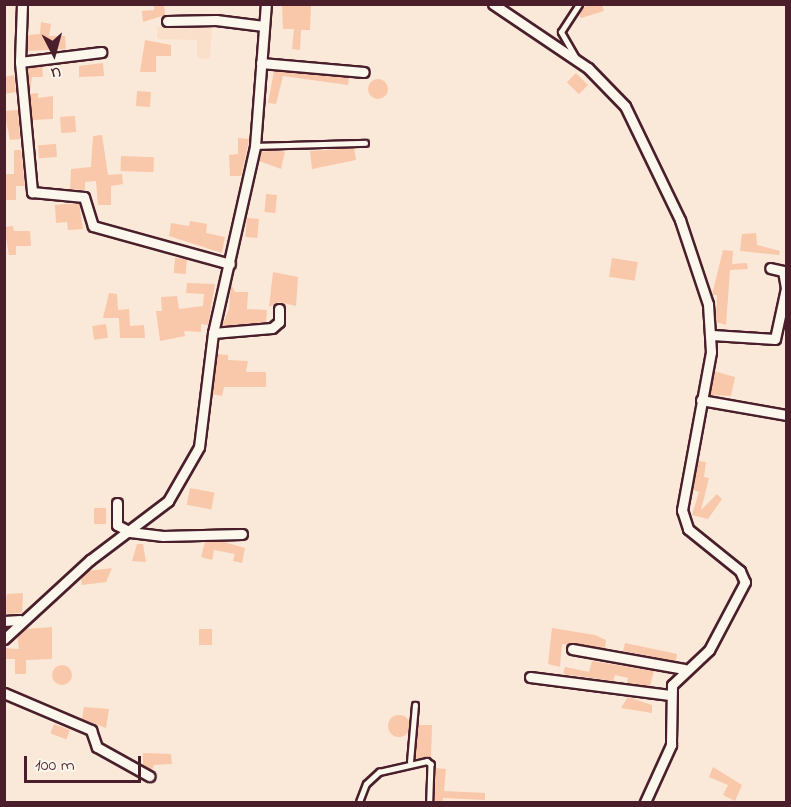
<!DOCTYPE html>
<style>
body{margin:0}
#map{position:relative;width:791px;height:807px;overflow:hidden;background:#fae9d8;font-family:"Indie Flower",sans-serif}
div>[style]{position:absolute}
.built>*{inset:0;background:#fadfca}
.building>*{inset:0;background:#f9c7a9;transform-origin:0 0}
.round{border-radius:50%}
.roads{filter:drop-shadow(2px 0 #4a1f2b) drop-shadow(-2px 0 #4a1f2b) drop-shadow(0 2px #4a1f2b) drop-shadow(0 -2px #4a1f2b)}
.service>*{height:4.5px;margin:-2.25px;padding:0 2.25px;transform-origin:2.25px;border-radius:2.25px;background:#fbf7ec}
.minor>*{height:9px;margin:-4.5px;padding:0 4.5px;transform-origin:4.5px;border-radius:4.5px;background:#fbf7ec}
span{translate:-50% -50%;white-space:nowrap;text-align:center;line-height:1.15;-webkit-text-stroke:6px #fbf7ec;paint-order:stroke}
.frame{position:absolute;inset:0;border:6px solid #4a1f2b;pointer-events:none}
.north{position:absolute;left:24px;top:24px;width:60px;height:60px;-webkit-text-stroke:4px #fbf7ec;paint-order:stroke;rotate:174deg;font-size:16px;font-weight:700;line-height:24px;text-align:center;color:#4a1f2b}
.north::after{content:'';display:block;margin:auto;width:21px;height:27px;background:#4a1f2b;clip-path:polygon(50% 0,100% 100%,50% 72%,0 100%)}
.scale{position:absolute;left:24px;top:756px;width:117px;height:27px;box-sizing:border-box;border:3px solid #4a1f2b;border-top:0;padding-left:8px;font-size:18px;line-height:21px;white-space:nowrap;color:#4a1f2b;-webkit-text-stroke:4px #fbf7ec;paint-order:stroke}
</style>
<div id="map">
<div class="built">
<i style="clip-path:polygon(198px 23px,212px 24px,210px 59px,197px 58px,197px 40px,157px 39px,157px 27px,197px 28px)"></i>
</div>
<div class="building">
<i style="clip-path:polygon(154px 4px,164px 4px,165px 15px,143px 22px,142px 11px,154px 10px)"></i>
<i style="clip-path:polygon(282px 4px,311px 4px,310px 30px,301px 30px,300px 50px,292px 49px,294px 29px,283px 29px)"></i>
<i style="clip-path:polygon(588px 4px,602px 4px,604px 11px,581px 18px,578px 13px)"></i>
<i style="clip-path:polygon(41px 22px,51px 24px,49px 36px,65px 36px,66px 49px,27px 51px,28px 35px,40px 34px)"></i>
<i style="clip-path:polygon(145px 40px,171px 45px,171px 56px,156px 56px,156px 72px,140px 72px)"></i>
<i style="clip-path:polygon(103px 63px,104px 76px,79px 77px,79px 66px)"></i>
<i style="clip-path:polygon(42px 66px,43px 77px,32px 77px,30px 92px,27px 68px)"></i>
<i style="clip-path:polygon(274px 71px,341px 77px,349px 77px,348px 85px,283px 76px,276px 104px,268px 103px)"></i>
<i style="left:576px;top:73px;width:17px;height:13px;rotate:45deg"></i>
<i style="clip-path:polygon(14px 75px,16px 92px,5px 94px,4px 77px)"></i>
<i class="round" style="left:368px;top:79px;width:20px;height:20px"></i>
<i style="left:137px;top:91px;width:14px;height:15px;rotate:4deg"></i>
<i style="clip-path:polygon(38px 93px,38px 98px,53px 96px,53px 119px,32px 120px,30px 94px)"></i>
<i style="clip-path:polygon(18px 110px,20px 139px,10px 140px,4px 111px)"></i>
<i style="left:75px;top:116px;width:16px;height:15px;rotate:86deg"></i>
<i style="clip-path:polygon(102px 135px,108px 175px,122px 174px,123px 184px,111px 186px,111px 205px,98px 205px,96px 181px,85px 182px,85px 190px,70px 189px,71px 169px,91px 167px,93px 136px)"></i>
<i style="clip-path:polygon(238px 138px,249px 139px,248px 145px,241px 176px,230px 176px,229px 155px,238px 154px)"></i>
<i style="left:56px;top:144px;width:13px;height:18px;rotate:86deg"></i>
<i style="clip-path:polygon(354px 148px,356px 160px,312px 169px,310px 151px)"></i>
<i style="clip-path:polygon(14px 150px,21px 150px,25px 186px,16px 186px,16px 200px,4px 200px,4px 174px,14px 174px)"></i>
<i style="clip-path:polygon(276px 150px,285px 152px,281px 169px,259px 161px,261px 152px)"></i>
<i style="left:121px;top:156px;width:33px;height:15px;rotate:2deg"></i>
<i style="left:266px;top:194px;width:11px;height:18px;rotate:5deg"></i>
<i style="clip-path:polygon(79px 203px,83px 229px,68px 230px,67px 222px,56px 223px,55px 205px)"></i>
<i style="left:247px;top:218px;width:12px;height:19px;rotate:5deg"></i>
<i style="clip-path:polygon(190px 221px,207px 224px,206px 233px,225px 237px,222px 253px,169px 236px,171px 223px,189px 226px)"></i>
<i style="clip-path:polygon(13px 226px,14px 231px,30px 231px,31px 246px,16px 246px,16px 255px,9px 255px,4px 227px)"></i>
<i style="clip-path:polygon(756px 233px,757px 245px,780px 251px,779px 255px,740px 251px,742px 234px)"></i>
<i style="clip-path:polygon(723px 250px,733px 251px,732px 264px,747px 263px,748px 269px,730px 270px,726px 325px,716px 322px,717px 295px,712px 295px)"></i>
<i style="left:175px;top:258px;width:12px;height:15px;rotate:5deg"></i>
<i style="left:612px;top:258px;width:26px;height:19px;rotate:9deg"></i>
<i style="clip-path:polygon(273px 272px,298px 277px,296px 306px,278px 302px,269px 307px)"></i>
<i style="clip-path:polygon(187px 283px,215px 284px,208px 325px,201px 324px,201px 332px,184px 331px,185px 336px,160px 341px,156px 311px,162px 311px,161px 297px,177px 296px,179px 309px,203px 306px,204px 294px,186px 293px)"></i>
<i style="clip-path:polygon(231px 284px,235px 292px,248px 292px,247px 309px,267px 310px,266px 322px,222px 326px,229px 309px)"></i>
<i style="clip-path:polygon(109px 293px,117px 294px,118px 310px,129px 309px,130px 326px,144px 325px,145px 338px,120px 338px,119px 318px,103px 318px)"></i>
<i style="left:106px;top:324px;width:14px;height:14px;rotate:82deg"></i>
<i style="clip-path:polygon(217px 354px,228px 355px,228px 360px,248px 361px,246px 372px,266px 372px,266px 387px,224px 387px,222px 396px,212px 394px)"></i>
<i style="clip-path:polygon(714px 371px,735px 377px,731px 396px,710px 395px)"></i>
<i style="clip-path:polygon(698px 461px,706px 462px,704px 477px,709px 478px,701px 510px,717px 494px,722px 499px,708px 519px,692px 515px,699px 492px,693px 490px)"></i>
<i style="left:190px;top:488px;width:25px;height:17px;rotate:11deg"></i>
<i style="left:94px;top:508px;width:12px;height:16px"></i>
<i style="clip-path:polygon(221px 541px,245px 548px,242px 563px,233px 561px,235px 554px,214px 550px,212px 560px,201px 557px,205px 542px)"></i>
<i style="clip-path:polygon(137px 544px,143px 544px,146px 562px,132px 561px)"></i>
<i style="clip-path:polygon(112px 568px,106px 582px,82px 585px,81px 577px,88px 571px)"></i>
<i style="clip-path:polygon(23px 593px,22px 613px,4px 614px,7px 594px)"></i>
<i style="clip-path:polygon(52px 627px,52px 659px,26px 660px,26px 674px,15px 674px,15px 659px,4px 659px,4px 648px,19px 649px,17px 636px,25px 629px)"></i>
<i style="clip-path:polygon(552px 628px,595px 635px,606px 640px,605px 648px,562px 644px,560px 667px,548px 664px)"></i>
<i style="left:199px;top:629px;width:13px;height:16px"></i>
<i style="clip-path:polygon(625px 643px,677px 654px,676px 661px,623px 651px)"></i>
<i style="clip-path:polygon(592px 661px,654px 671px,650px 686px,627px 683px,628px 678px,615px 675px,613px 681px,563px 674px,565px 667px,589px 672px)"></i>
<i class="round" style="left:52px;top:665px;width:20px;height:20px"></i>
<i style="clip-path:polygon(628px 697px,652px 705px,652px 713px,621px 708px)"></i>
<i style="clip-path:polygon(84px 707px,109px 709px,106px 728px,82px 719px)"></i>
<i class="round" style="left:388px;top:715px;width:22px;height:22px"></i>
<i style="left:54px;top:724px;width:17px;height:10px;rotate:21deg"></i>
<i style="clip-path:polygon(418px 725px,432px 725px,431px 758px,415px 758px)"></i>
<i style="clip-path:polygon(143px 753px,171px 754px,172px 764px,154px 765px,152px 770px,143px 765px)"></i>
<i style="clip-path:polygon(713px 767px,742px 785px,735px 801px,723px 795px,728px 785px,709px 777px)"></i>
<i style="clip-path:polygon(435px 768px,446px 769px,444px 791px,485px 793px,485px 800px,443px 798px,443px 802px,435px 802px)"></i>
</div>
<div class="roads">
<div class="service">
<i style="left:577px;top:60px;width:32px;rotate:-120deg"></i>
<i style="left:561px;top:32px;width:33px;rotate:-57deg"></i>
<i style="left:255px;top:146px;width:110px;rotate:-1.6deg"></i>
<i style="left:410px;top:762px;width:57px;rotate:-85deg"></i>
<i style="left:359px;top:802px;width:19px;rotate:-69deg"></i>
<i style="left:366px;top:784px;width:18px;rotate:-43deg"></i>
<i style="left:379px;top:772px;width:49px;rotate:-12.9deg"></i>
<i style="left:427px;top:761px;width:5px;rotate:37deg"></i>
<i style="left:431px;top:764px;width:38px;rotate:92deg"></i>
</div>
<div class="minor">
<i style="left:22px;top:4px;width:58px;rotate:92deg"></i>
<i style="left:20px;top:62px;width:131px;rotate:84.7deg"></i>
<i style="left:32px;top:192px;width:52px;rotate:5.5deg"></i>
<i style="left:84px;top:197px;width:30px;rotate:73deg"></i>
<i style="left:93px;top:226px;width:142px;rotate:15.5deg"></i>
<i style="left:493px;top:4px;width:115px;rotate:34deg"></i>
<i style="left:588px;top:68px;width:53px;rotate:45.8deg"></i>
<i style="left:625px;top:106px;width:127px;rotate:64.2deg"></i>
<i style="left:680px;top:220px;width:89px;rotate:71.6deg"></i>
<i style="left:708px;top:304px;width:48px;rotate:86.4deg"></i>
<i style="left:711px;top:352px;width:161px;rotate:100.4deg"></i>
<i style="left:682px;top:510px;width:20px;rotate:72deg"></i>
<i style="left:688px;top:529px;width:67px;rotate:38.9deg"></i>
<i style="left:740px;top:571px;width:12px;rotate:66deg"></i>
<i style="left:745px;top:582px;width:77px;rotate:117.9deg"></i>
<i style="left:709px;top:650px;width:51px;rotate:136.6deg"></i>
<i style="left:672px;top:685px;width:60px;rotate:91deg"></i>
<i style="left:671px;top:745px;width:63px;rotate:114.5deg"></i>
<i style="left:167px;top:21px;width:49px;rotate:-1.2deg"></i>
<i style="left:216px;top:20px;width:48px;rotate:7.1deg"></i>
<i style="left:20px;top:62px;width:82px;rotate:-7deg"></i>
<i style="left:261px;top:63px;width:103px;rotate:5deg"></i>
<i style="left:213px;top:333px;width:59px;rotate:-4.8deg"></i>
<i style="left:272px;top:328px;width:9px;rotate:-41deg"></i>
<i style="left:279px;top:322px;width:13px;rotate:-90deg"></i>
<i style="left:712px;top:335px;width:63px;rotate:3.6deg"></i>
<i style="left:775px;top:339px;width:52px;rotate:-77.8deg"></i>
<i style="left:786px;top:288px;width:17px;rotate:-100deg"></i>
<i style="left:783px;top:271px;width:13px;rotate:-167deg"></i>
<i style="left:701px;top:400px;width:86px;rotate:10deg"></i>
<i style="left:117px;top:503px;width:22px;rotate:90deg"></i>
<i style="left:117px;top:525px;width:15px;rotate:28deg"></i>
<i style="left:130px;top:532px;width:33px;rotate:7deg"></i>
<i style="left:163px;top:536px;width:79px;rotate:-1.5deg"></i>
<i style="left:4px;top:621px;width:16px;rotate:-4deg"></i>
<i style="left:4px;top:639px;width:117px;rotate:-42.6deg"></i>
<i style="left:90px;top:560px;width:98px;rotate:-37.1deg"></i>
<i style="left:168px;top:501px;width:62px;rotate:-60.1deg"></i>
<i style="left:199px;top:447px;width:115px;rotate:-83deg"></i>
<i style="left:213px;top:333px;width:192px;rotate:-77.3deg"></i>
<i style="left:255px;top:146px;width:142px;rotate:-85.6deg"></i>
<i style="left:572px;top:649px;width:114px;rotate:10.1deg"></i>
<i style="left:530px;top:677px;width:141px;rotate:7.3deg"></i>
<i style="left:4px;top:693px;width:95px;rotate:23deg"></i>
<i style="left:91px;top:730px;width:18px;rotate:71deg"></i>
<i style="left:97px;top:747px;width:60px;rotate:29.1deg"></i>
</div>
</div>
<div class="frame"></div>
<div class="north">U</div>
<div class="scale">100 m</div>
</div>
